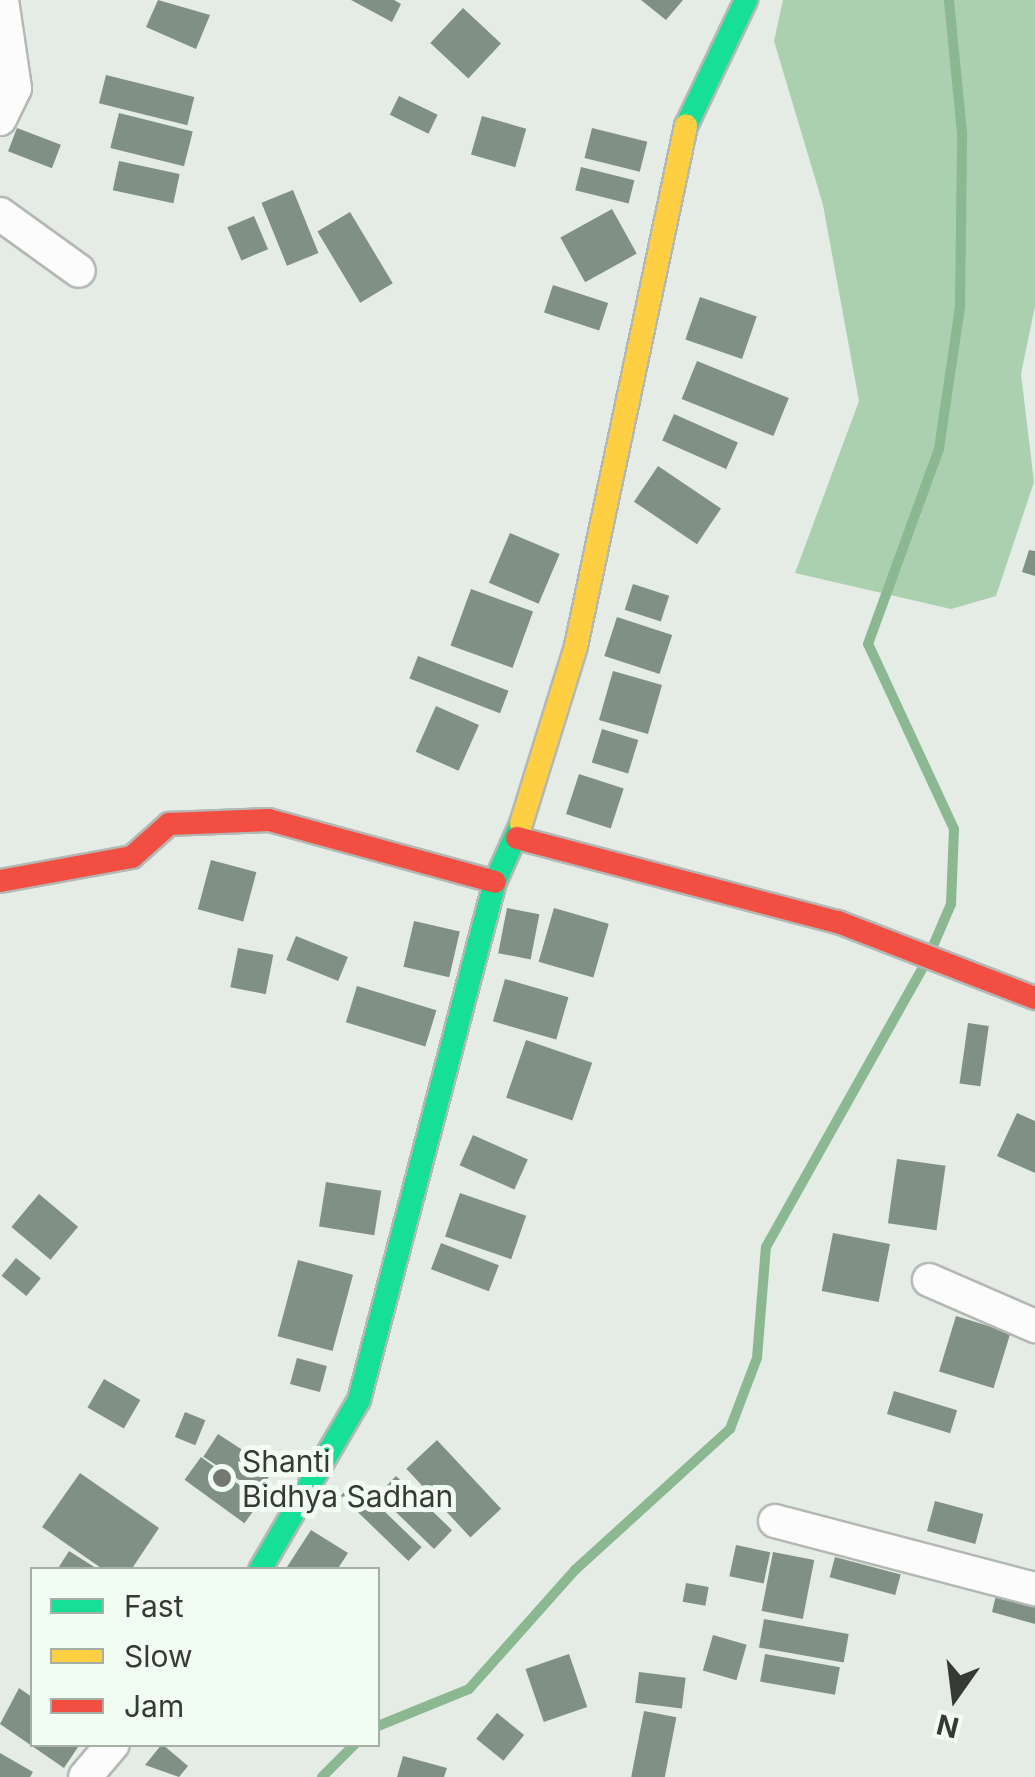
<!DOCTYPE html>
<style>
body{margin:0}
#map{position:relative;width:1035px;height:1777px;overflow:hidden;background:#e5ece6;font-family:Inter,sans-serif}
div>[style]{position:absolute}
.forest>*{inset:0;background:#abd0b0}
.stream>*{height:10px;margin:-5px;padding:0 5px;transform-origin:5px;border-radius:5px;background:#8bb891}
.building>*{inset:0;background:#819084;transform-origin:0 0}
.roads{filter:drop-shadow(2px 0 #b4b8b4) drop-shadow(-2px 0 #b4b8b4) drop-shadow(0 2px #b4b8b4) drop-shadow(0 -2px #b4b8b4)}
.street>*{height:32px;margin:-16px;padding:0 16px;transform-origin:16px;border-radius:16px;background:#fbfcfb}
.fast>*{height:22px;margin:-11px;padding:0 11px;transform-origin:11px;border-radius:11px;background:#16e098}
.slow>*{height:22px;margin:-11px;padding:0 11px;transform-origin:11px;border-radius:11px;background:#ffcf43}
.jam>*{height:22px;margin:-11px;padding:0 11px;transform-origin:11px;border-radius:11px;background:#f24e42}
.dots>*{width:28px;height:28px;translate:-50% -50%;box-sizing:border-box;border:5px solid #f0fdf0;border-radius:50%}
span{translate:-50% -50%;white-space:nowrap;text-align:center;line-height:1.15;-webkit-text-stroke:10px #f0fdf0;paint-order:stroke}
.poi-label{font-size:30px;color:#353a35}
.left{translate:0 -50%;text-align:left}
.legend{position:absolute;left:30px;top:1567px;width:350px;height:180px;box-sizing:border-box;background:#f0fdf0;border:2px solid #a5afa5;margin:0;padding:12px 18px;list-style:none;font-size:30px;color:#353a35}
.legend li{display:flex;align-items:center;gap:20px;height:50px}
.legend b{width:50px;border:2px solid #a5afa5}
.north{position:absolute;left:905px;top:1647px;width:100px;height:100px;-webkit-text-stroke:8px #f0fdf0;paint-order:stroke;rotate:194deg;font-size:28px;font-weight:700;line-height:40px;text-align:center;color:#353a35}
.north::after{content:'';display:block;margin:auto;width:35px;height:45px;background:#353a35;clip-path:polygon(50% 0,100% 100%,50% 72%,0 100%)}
</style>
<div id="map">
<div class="forest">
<i style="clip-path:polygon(783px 0,1035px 0,1035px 306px,1021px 374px,1034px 482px,996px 596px,951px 609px,795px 573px,859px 401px,823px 205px,774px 41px)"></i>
</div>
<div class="stream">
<i style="left:933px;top:946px;width:46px;rotate:-66.8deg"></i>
<i style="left:951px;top:904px;width:75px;rotate:-87.7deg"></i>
<i style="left:954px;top:829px;width:204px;rotate:-114.9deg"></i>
<i style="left:868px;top:644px;width:208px;rotate:-70deg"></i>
<i style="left:939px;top:449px;width:145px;rotate:-81.6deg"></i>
<i style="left:960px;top:306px;width:173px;rotate:-89.3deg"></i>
<i style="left:962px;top:133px;width:134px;rotate:-95.6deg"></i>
<i style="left:378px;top:1726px;width:98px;rotate:-22.1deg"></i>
<i style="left:469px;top:1689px;width:159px;rotate:-48.3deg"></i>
<i style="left:575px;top:1570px;width:210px;rotate:-42.3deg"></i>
<i style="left:730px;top:1429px;width:76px;rotate:-69.2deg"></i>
<i style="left:757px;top:1358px;width:111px;rotate:-85.4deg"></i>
<i style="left:766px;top:1247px;width:322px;rotate:-60.7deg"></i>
<i style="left:322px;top:1777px;width:47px;rotate:-45deg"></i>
</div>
<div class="building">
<i style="clip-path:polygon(158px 0,210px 15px,196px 49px,146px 27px)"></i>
<i style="clip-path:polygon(351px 0,394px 0,401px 4px,392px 22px)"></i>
<i style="clip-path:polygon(641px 0,683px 0,666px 20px)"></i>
<i style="left:463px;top:8px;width:52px;height:48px;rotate:43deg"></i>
<i style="left:106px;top:75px;width:91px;height:29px;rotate:14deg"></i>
<i style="left:399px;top:96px;width:43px;height:21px;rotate:26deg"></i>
<i style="left:119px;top:113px;width:76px;height:36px;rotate:14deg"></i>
<i style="left:482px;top:116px;width:46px;height:40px;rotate:16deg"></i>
<i style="left:17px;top:128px;width:47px;height:25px;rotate:21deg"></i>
<i style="left:592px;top:128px;width:57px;height:31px;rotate:14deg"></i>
<i style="left:119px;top:161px;width:62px;height:30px;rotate:12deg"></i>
<i style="left:581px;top:167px;width:55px;height:24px;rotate:14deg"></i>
<i style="left:293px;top:190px;width:68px;height:34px;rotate:68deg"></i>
<i style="left:612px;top:209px;width:51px;height:59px;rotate:61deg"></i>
<i style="left:350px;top:212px;width:83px;height:38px;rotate:59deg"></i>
<i style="left:254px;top:216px;width:36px;height:29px;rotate:67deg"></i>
<i style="left:553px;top:285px;width:58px;height:29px;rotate:18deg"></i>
<i style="left:700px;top:297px;width:60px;height:45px;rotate:19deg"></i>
<i style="left:697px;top:361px;width:99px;height:41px;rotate:22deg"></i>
<i style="left:674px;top:414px;width:70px;height:29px;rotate:24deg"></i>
<i style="left:658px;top:466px;width:76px;height:43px;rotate:34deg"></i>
<i style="left:510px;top:533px;width:54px;height:54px;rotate:23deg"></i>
<i style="clip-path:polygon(1029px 550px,1035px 551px,1035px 576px,1022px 572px)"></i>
<i style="left:633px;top:584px;width:38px;height:27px;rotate:18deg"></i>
<i style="left:471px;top:589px;width:66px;height:60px;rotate:20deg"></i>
<i style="left:617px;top:617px;width:58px;height:41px;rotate:18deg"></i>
<i style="left:418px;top:656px;width:97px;height:24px;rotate:21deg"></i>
<i style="left:613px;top:671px;width:51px;height:51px;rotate:16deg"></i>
<i style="left:436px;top:706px;width:47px;height:50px;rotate:24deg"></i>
<i style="left:602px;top:729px;width:38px;height:35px;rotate:17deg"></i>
<i style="left:579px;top:774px;width:47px;height:42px;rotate:18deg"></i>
<i style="left:211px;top:860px;width:47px;height:51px;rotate:15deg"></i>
<i style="left:507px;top:908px;width:33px;height:46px;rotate:11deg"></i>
<i style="left:554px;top:908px;width:57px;height:56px;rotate:16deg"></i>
<i style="left:414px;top:921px;width:47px;height:47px;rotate:13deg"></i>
<i style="left:296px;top:936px;width:56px;height:26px;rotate:22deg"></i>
<i style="left:238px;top:948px;width:36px;height:40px;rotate:11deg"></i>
<i style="left:505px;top:979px;width:66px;height:44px;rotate:16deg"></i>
<i style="left:357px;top:986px;width:83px;height:38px;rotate:17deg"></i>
<i style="left:968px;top:1023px;width:21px;height:61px;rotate:8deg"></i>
<i style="left:526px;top:1040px;width:70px;height:61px;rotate:19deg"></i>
<i style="clip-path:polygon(1017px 1113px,1035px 1121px,1035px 1173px,997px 1156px)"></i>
<i style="left:473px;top:1135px;width:60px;height:33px;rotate:24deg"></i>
<i style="left:897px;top:1159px;width:49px;height:65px;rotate:8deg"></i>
<i style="left:326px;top:1182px;width:56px;height:45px;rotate:9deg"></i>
<i style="left:460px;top:1193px;width:70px;height:46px;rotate:19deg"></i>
<i style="left:39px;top:1194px;width:51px;height:43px;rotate:40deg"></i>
<i style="left:833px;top:1233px;width:58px;height:59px;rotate:11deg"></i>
<i style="left:441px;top:1243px;width:62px;height:28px;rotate:21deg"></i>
<i style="left:16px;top:1258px;width:32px;height:23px;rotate:39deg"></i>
<i style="left:298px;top:1260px;width:57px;height:79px;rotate:15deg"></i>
<i style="left:956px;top:1316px;width:57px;height:58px;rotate:17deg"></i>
<i style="left:297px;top:1358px;width:31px;height:27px;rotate:15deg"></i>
<i style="left:104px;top:1379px;width:42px;height:33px;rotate:30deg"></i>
<i style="left:894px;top:1391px;width:66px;height:24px;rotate:17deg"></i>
<i style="left:185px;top:1412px;width:22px;height:27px;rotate:22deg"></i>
<i style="left:218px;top:1434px;width:66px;height:27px;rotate:33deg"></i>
<i style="left:437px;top:1440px;width:94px;height:42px;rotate:47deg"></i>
<i style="left:201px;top:1457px;width:74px;height:28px;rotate:36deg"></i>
<i style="clip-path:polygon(80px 1473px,159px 1528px,131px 1570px,104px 1570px,42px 1527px)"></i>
<i style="left:396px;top:1476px;width:78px;height:26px;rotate:44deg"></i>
<i style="left:354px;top:1482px;width:94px;height:19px;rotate:44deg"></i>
<i style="left:935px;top:1501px;width:50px;height:31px;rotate:15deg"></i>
<i style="clip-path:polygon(311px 1530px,348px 1553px,337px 1570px,287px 1567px)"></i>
<i style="left:736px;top:1545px;width:35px;height:32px;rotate:12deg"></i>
<i style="clip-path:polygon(69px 1551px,99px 1570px,57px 1570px)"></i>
<i style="left:773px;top:1552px;width:42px;height:60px;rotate:11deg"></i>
<i style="left:835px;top:1557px;width:68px;height:21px;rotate:15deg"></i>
<i style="left:686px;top:1583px;width:23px;height:19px;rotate:10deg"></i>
<i style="clip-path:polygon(997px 1591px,1035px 1601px,1035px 1624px,992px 1612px)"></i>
<i style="left:764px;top:1619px;width:86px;height:29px;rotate:10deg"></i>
<i style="left:713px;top:1635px;width:35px;height:37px;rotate:16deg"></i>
<i style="left:569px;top:1654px;width:56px;height:46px;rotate:71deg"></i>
<i style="left:765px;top:1654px;width:76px;height:28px;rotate:10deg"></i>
<i style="left:639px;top:1672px;width:47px;height:31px;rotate:7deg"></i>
<i style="clip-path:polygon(19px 1688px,32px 1697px,32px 1744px,80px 1744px,64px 1768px,0 1724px)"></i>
<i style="left:644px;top:1711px;width:33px;height:67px;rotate:11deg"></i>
<i style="left:497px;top:1713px;width:35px;height:33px;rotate:39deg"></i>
<i style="clip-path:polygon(162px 1744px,188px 1766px,179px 1777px,145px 1765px)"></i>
<i style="clip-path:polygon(0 1753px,33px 1772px,30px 1777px,0 1777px)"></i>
<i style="clip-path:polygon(403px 1756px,447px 1768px,444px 1777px,397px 1777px)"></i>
</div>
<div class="roads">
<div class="street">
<i style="left:0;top:119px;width:34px;rotate:-64deg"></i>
<i style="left:15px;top:88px;width:89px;rotate:-98.4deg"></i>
<i style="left:0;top:214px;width:97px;rotate:35.8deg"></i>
<i style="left:929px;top:1280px;width:116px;rotate:23.5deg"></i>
<i style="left:775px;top:1521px;width:269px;rotate:14.7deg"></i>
<i style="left:85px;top:1777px;width:43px;rotate:-49.7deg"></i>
</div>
<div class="fast">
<i style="left:686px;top:126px;width:140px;rotate:-64.5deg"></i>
<i style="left:260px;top:1570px;width:197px;rotate:-59.8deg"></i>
<i style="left:359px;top:1400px;width:536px;rotate:-75.29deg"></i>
<i style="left:495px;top:882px;width:64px;rotate:-65.9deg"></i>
</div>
<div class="slow">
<i style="left:521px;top:824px;width:186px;rotate:-72.8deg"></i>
<i style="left:576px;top:646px;width:532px;rotate:-78.06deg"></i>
</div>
<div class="jam">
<i style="left:517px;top:838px;width:332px;rotate:14.7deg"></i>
<i style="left:838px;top:922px;width:211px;rotate:21.1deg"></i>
<i style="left:0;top:881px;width:134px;rotate:-10.3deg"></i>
<i style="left:132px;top:857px;width:50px;rotate:-41.7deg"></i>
<i style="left:169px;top:824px;width:100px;rotate:-2.3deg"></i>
<i style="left:269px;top:820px;width:234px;rotate:15.3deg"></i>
</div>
</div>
<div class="dots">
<i style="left:222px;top:1478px;background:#737873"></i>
</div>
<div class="poi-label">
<span class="left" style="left:242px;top:1478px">Shanti<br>Bidhya Sadhan</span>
</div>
<ul class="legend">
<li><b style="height:12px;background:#16e098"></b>Fast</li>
<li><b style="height:12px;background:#ffcf43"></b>Slow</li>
<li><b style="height:12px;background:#f24e42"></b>Jam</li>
</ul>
<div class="north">N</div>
</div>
